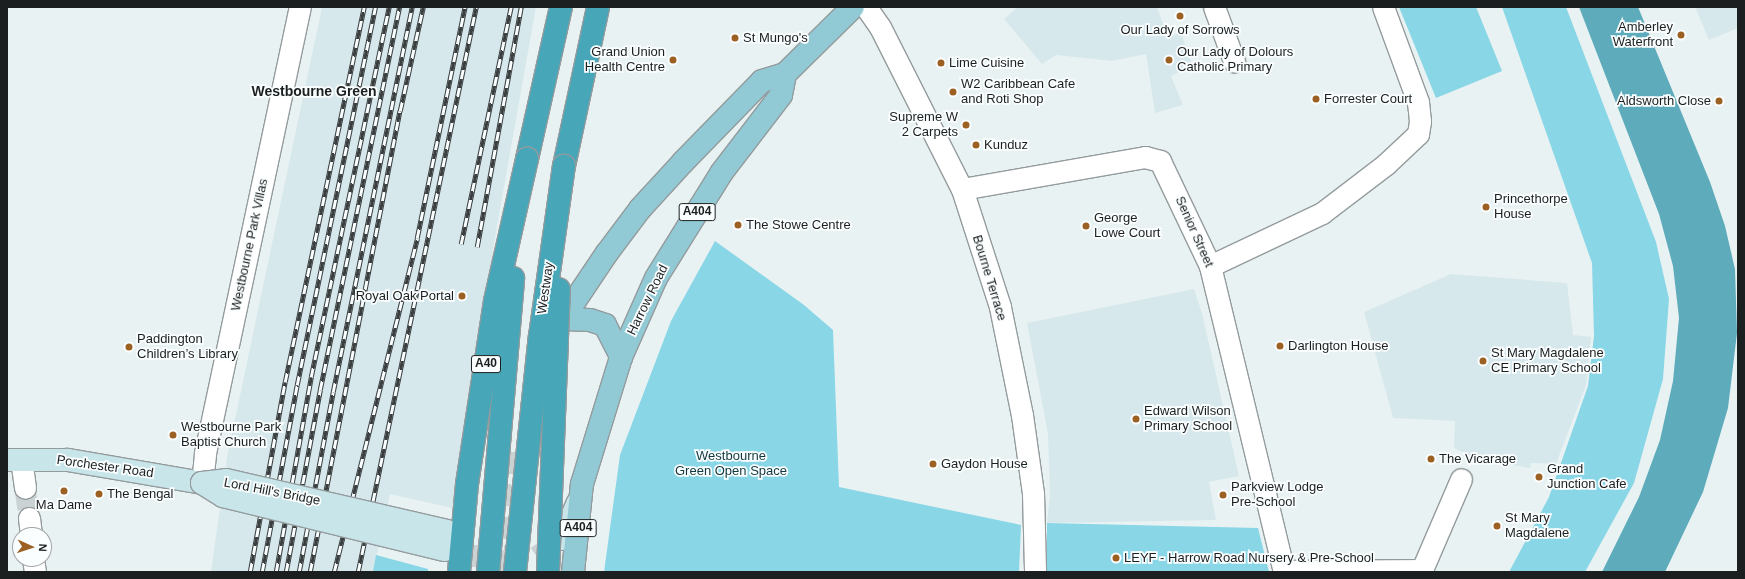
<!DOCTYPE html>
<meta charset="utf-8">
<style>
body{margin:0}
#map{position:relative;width:1745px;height:579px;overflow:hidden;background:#e9f2f3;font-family:Helvetica,sans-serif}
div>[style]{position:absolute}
.built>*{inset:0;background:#d7e8ec}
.green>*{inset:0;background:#88d6e6}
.water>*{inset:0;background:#5dabbb}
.street-tunnel>*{height:21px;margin-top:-10.5px;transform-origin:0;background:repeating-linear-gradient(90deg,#cad2d3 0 21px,transparent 0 31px)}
.secondary-tunnel>*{height:22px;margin-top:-11px;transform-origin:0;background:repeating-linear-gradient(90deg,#cad2d3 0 22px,transparent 0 33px)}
.primary-tunnel>*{height:22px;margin-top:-11px;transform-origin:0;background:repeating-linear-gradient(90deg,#cad2d3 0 22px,transparent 0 33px)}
.roads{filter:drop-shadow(1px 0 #949b9d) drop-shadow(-1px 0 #949b9d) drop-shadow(0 1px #949b9d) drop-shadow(0 -1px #949b9d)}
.street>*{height:21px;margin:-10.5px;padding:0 10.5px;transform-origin:10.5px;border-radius:10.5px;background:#fff}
.secondary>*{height:22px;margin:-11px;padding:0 11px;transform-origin:11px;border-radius:11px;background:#c8e5ea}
.primary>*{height:22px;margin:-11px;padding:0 11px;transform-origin:11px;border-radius:11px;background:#91cad5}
.highway>*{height:22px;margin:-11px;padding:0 11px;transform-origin:11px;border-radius:11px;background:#47a7b9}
.rail>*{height:4.5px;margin-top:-2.25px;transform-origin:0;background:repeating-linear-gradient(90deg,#fbfeff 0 9px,#3a3e3f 0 18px);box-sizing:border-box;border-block:1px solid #3a3e3f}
.bridges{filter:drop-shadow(1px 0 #949b9d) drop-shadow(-1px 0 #949b9d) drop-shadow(0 1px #949b9d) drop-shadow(0 -1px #949b9d)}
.secondary-bridge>*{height:22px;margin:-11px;padding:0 11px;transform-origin:11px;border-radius:11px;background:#c8e5ea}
.highway-bridge>*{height:22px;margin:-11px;padding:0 11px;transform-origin:11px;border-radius:11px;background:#47a7b9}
.dots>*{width:11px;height:11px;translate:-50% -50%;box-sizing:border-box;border:2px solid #fbfeff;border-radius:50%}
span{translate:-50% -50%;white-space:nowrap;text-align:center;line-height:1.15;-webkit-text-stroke:3.5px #fbfeff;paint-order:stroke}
.shield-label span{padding:1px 3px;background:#fbfeff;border:1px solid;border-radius:3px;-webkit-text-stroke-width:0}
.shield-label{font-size:12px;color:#1c1f20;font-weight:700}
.poi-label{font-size:13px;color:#1c1f20}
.right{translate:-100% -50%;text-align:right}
.left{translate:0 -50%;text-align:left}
.street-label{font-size:13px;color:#1c1f20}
.park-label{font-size:13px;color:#12383f}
.neighbourhood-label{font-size:14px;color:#1c1f20;font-weight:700}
.frame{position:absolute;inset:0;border:8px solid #1c1f20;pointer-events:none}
.north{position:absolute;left:12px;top:527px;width:40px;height:40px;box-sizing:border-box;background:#fbfeff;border:1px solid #a2a5a6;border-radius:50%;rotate:93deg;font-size:11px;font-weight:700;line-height:16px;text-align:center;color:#1c1f20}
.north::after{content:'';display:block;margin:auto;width:14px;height:18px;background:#9c6023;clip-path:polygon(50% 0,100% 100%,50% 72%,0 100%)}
</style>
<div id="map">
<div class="built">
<i style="clip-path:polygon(322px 7px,536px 7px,493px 249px,482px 337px,452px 508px,390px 494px,373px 572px,211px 572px,227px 457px)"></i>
<i style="clip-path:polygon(1018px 7px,1157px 7px,1168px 37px,1181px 33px,1192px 65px,1171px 76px,1183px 105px,1155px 113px,1146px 54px,1112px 61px,1056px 55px,1042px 64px,1004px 19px)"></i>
<i style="clip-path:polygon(1695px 7px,1738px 7px,1738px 28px,1709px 40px)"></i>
<i style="clip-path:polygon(1451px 274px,1567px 283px,1573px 335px,1591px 337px,1586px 385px,1556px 464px,1531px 463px,1530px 468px,1474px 458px,1454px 448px,1455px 421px,1393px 418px,1364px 312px)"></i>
<i style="clip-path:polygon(1194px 289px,1202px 313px,1239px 476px,1209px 482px,1216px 520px,1047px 523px,1050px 495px,1048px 434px,1027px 323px)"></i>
</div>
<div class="green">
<i style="clip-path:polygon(1399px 7px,1476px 7px,1502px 71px,1436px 98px)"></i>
<i style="clip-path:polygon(1502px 7px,1566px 7px,1656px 242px,1669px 299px,1663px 379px,1634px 483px,1585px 572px,1509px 572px,1549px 497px,1588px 386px,1594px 336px,1592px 263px)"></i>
<i style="clip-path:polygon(715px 241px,804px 305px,833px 330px,839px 487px,1021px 525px,1019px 572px,604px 572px,620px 455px,671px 321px)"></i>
<i style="clip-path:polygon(1047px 523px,1258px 528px,1269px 572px,1047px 572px)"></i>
<i style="clip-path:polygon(376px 555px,428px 569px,428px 572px,373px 572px)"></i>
</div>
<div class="water">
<i style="clip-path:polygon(1579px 7px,1638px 7px,1710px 182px,1725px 226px,1735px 269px,1737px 333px,1728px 408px,1703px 492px,1665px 572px,1602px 572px,1639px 497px,1660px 440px,1673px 381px,1679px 318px,1673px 266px,1659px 214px)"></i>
</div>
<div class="street-tunnel">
<i style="left:25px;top:488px;width:30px;rotate:82deg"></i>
</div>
<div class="secondary-tunnel">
<i style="left:444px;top:550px;width:28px;rotate:13deg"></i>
<i style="left:471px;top:556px;width:66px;rotate:0.9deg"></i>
<i style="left:537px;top:557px;width:31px;rotate:-36deg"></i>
</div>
<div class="primary-tunnel">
<i style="left:502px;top:572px;width:98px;rotate:-82.9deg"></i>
<i style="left:514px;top:475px;width:33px;rotate:-76deg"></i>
</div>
<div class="roads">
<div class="street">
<i style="left:866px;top:7px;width:24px;rotate:55deg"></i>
<i style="left:880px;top:27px;width:182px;rotate:63.2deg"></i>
<i style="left:962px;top:189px;width:124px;rotate:72.1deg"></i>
<i style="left:1000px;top:307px;width:110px;rotate:78.5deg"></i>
<i style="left:1022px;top:415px;width:79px;rotate:82deg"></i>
<i style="left:1033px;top:493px;width:79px;rotate:88.5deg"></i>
<i style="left:1214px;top:7px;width:58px;rotate:69.7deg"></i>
<i style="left:962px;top:189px;width:186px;rotate:-9.9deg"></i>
<i style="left:1145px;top:157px;width:16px;rotate:15deg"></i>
<i style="left:1160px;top:161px;width:116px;rotate:64.5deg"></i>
<i style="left:1210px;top:266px;width:315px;rotate:76.4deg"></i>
<i style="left:1210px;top:266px;width:124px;rotate:-25.3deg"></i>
<i style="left:1322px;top:213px;width:81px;rotate:-37.4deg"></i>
<i style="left:1386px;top:164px;width:44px;rotate:-43.2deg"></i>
<i style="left:1418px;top:134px;width:13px;rotate:-81deg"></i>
<i style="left:1420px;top:121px;width:19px;rotate:-96deg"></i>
<i style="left:1418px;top:102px;width:101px;rotate:-110.2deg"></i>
<i style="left:21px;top:459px;width:29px;rotate:82deg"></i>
<i style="left:202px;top:483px;width:30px;rotate:-84deg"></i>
<i style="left:205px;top:453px;width:456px;rotate:-78deg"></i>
<i style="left:29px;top:518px;width:17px;rotate:83deg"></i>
<i style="left:33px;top:559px;width:13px;rotate:81deg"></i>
<i style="left:1284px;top:571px;width:136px;rotate:-0.4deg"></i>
<i style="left:1421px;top:572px;width:101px;rotate:-66.7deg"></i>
</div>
<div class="secondary">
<i style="left:7px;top:460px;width:61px"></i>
<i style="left:68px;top:460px;width:136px;rotate:9.7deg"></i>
<i style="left:562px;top:539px;width:40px;rotate:-66.6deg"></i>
</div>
<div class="primary">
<i style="left:572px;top:305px;width:63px;rotate:-56.1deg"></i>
<i style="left:607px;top:253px;width:55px;rotate:-53.1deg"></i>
<i style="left:640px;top:209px;width:64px;rotate:-47.5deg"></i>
<i style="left:683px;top:162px;width:113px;rotate:-45.7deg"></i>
<i style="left:762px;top:81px;width:24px;rotate:-17deg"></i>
<i style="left:785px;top:74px;width:95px;rotate:-44.6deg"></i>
<i style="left:564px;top:319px;width:26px;rotate:2deg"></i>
<i style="left:590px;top:320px;width:16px;rotate:18deg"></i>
<i style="left:605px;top:325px;width:36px;rotate:63deg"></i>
<i style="left:573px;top:572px;width:88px;rotate:-84.2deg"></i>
<i style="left:582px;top:484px;width:133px;rotate:-72.9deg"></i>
<i style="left:621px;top:357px;width:86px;rotate:-66.1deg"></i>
<i style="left:656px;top:278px;width:125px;rotate:-58.1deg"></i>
<i style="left:722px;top:172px;width:97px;rotate:-52.5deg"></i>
<i style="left:781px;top:95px;width:21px;rotate:-79deg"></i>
</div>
<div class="highway">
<i style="left:527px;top:159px;width:156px;rotate:-77.4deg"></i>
<i style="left:564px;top:166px;width:163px;rotate:-77.9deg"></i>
</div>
</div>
<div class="rail">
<i style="left:461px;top:244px;width:242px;rotate:-78.1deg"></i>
<i style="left:477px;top:247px;width:244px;rotate:-79.6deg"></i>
<i style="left:250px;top:572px;width:193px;rotate:-79.6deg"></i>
<i style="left:285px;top:382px;width:383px;rotate:-78.1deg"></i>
<i style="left:262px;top:572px;width:190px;rotate:-79.4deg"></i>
<i style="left:297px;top:385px;width:386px;rotate:-78.3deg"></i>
<i style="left:276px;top:572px;width:198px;rotate:-79.8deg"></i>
<i style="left:311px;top:377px;width:378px;rotate:-78.1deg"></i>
<i style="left:286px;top:572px;width:185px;rotate:-79.4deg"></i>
<i style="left:320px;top:390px;width:391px;rotate:-78.3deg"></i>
<i style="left:299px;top:572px;width:183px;rotate:-79.3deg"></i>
<i style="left:333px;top:392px;width:393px;rotate:-78.4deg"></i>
<i style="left:310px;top:572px;width:470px;rotate:-79deg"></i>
<i style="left:400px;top:111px;width:107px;rotate:-77.5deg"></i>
<i style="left:334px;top:572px;width:344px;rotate:-76deg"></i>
<i style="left:417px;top:238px;width:236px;rotate:-78.3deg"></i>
<i style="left:358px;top:572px;width:577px;rotate:-78.2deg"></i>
</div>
<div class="bridges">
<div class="secondary-bridge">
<i style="left:202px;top:483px;width:25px;rotate:32deg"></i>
<i style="left:223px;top:496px;width:228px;rotate:13.7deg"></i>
<i style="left:202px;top:483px;width:24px;rotate:-7deg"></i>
<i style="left:226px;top:480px;width:227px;rotate:13deg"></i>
</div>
<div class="highway-bridge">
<i style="left:459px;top:572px;width:88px;rotate:-84.8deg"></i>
<i style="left:467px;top:484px;width:185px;rotate:-81.3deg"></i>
<i style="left:495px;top:301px;width:146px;rotate:-77.3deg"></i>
<i style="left:488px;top:572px;width:295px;rotate:-85.1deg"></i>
<i style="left:515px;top:572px;width:237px;rotate:-84deg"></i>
<i style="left:540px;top:336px;width:172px;rotate:-82deg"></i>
<i style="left:548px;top:572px;width:283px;rotate:-87.8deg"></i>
</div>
</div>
<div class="dots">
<i style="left:1180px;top:16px;background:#9c6023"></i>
<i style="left:1681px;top:35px;background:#9c6023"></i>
<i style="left:735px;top:38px;background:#9c6023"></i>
<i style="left:673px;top:60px;background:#9c6023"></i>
<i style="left:1169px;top:60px;background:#9c6023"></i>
<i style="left:941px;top:63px;background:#9c6023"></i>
<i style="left:953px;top:92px;background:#9c6023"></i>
<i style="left:1316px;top:99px;background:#9c6023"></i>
<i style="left:1719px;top:101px;background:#9c6023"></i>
<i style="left:966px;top:125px;background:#9c6023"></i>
<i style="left:976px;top:145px;background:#9c6023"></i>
<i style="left:1486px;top:207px;background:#9c6023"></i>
<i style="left:738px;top:225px;background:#9c6023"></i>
<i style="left:1086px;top:226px;background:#9c6023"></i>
<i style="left:462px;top:296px;background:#9c6023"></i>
<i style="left:1280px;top:346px;background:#9c6023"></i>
<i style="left:129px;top:347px;background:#9c6023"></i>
<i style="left:1483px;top:361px;background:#9c6023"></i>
<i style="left:1136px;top:419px;background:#9c6023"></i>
<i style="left:173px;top:435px;background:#9c6023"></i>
<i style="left:1431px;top:459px;background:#9c6023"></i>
<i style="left:933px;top:464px;background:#9c6023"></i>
<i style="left:1539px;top:477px;background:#9c6023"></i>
<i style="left:64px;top:491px;background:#9c6023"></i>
<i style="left:99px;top:494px;background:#9c6023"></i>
<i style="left:1223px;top:495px;background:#9c6023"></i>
<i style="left:1497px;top:526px;background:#9c6023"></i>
<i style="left:1116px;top:558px;background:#9c6023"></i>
</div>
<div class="shield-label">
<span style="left:697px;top:212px">A404</span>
<span style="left:486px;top:364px">A40</span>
<span style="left:578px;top:528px">A404</span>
</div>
<div class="poi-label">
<span class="right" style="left:1673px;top:35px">Amberley<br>Waterfront</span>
<span style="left:1180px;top:30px">Our Lady of Sorrows</span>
<span class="left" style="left:743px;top:38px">St Mungo's</span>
<span class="right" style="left:665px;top:60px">Grand Union<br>Health Centre</span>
<span class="left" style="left:1177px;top:60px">Our Lady of Dolours<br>Catholic Primary</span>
<span class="left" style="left:949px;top:63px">Lime Cuisine</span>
<span class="left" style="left:961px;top:92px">W2 Caribbean Cafe<br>and Roti Shop</span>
<span class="left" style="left:1324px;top:99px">Forrester Court</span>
<span class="right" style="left:1711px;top:101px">Aldsworth Close</span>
<span class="right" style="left:958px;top:125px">Supreme W<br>2 Carpets</span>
<span class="left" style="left:984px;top:145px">Kunduz</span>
<span class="left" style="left:1494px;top:207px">Princethorpe<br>House</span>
<span class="left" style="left:1094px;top:226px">George<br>Lowe Court</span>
<span class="left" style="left:746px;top:225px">The Stowe Centre</span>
<span class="right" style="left:454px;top:296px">Royal Oak Portal</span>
<span class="left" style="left:137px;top:347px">Paddington<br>Children’s Library</span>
<span class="left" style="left:1288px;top:346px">Darlington House</span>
<span class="left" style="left:1491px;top:361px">St Mary Magdalene<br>CE Primary School</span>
<span class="left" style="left:1144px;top:419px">Edward Wilson<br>Primary School</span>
<span class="left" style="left:181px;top:435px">Westbourne Park<br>Baptist Church</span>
<span class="left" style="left:1439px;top:459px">The Vicarage</span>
<span class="left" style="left:941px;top:464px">Gaydon House</span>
<span class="left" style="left:1547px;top:477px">Grand<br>Junction Cafe</span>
<span class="left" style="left:1231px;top:495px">Parkview Lodge<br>Pre-School</span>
<span class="left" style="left:107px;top:494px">The Bengal</span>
<span style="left:64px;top:505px">Ma Dame</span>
<span class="left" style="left:1505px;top:526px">St Mary<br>Magdalene</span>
<span class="left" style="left:1124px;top:558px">LEYF - Harrow Road Nursery &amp; Pre-School</span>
</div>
<div class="street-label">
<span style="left:1194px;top:232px;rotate:66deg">Senior Street</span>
<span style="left:250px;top:245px;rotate:-78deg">Westbourne Park Villas</span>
<span style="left:989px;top:278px;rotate:73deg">Bourne Terrace</span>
<span style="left:546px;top:288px;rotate:-82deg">Westway</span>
<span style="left:648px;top:300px;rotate:-64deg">Harrow Road</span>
<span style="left:105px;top:467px;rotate:8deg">Porchester Road</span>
<span style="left:272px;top:492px;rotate:11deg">Lord Hill's Bridge</span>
</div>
<div class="park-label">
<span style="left:731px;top:464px">Westbourne<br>Green Open Space</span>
</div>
<div class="neighbourhood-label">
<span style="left:314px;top:91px">Westbourne Green</span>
</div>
<div class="frame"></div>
<div class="north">N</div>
</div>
